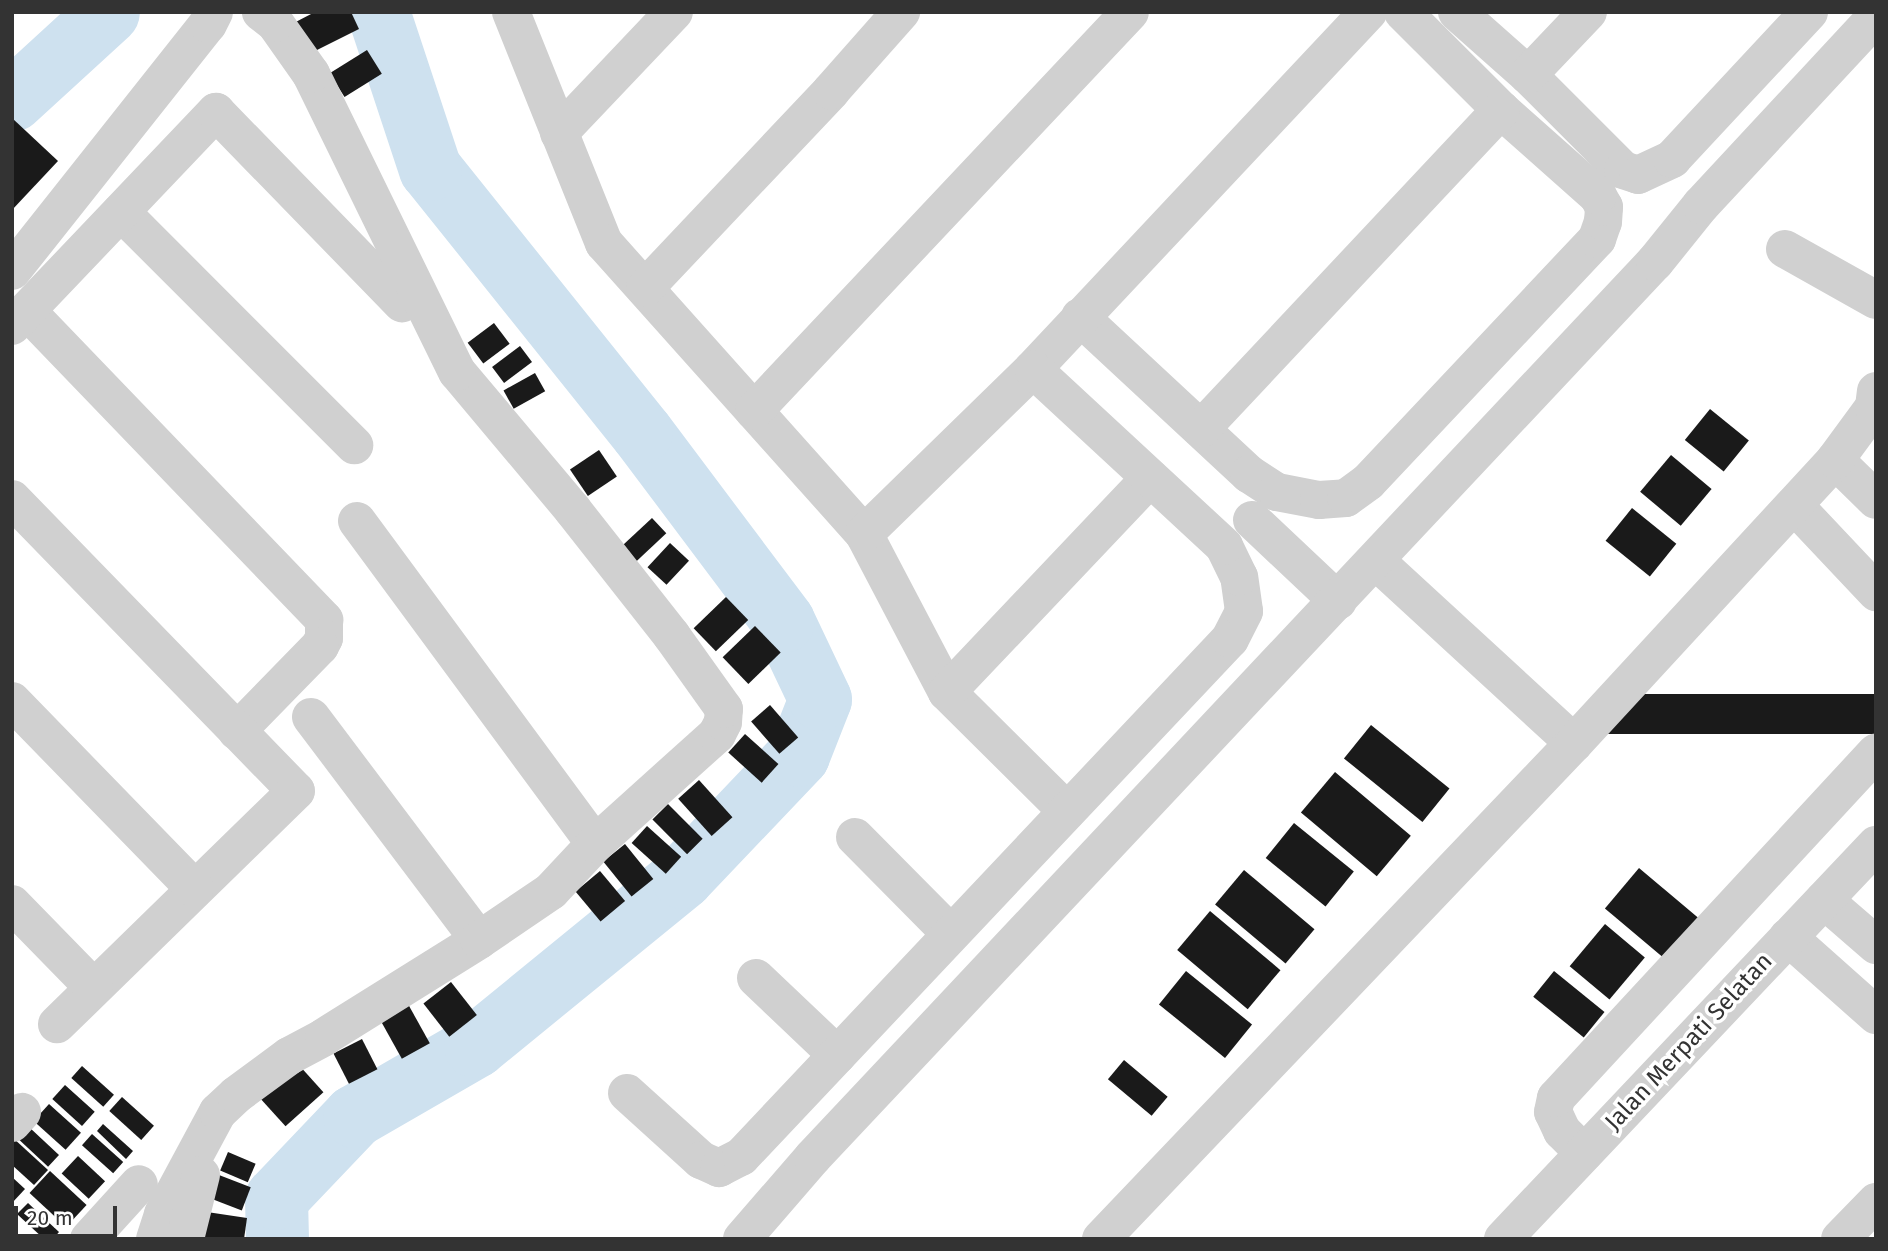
<!DOCTYPE html>
<style>
body{margin:0}
#map{position:relative;width:1888px;height:1251px;overflow:hidden;background:#fff;font-family:"Fira Sans",sans-serif}
div>[style]{position:absolute}
.river>*{height:63px;margin:-31.5px;padding:0 31.5px;transform-origin:31.5px;border-radius:31.5px;background:#cee1ef}
.building>*{inset:0;background:#1a1a1a;transform-origin:0 0}
.minor>*{height:38px;margin:-19px;padding:0 19px;transform-origin:19px;border-radius:19px;background:#d0d0d0}
span{translate:-50% -50%;white-space:nowrap;text-align:center;line-height:1.15;-webkit-text-stroke:7px #fff;paint-order:stroke}
.street-label{font-size:24px;color:#333}
.frame{position:absolute;inset:0;border:14px solid #333;pointer-events:none}
.scale{position:absolute;left:14px;top:1206px;width:103px;height:32px;box-sizing:border-box;border:4px solid #333;border-top:0;padding-left:9px;font-size:21px;line-height:24px;white-space:nowrap;color:#333;-webkit-text-stroke:5px #fff;paint-order:stroke}
</style>
<div id="map">
<div class="river">
<i style="left:12px;top:100px;width:130px;rotate:-42.5deg"></i>
<i style="left:277px;top:1239px;width:41px;rotate:-91.4deg"></i>
<i style="left:276px;top:1198px;width:113px;rotate:-46.4deg"></i>
<i style="left:354px;top:1116px;width:140px;rotate:-30deg"></i>
<i style="left:475px;top:1046px;width:267px;rotate:-39.2deg"></i>
<i style="left:682px;top:877px;width:168px;rotate:-46.4deg"></i>
<i style="left:798px;top:755px;width:60px;rotate:-68.6deg"></i>
<i style="left:820px;top:699px;width:86px;rotate:-115.4deg"></i>
<i style="left:783px;top:621px;width:236px;rotate:-126.9deg"></i>
<i style="left:641px;top:432px;width:337px;rotate:-128.7deg"></i>
<i style="left:430px;top:169px;width:165px;rotate:-108.3deg"></i>
</div>
<div class="building">
<i style="clip-path:polygon(315px 12px,351px 12px,359px 29px,301px 58px,286px 27px)"></i>
<i style="left:367px;top:50px;width:28px;height:44px;rotate:58deg"></i>
<i style="clip-path:polygon(12px 118px,58px 161px,12px 210px)"></i>
<i style="left:494px;top:323px;width:26px;height:33px;rotate:53deg"></i>
<i style="left:520px;top:346px;width:20px;height:35px;rotate:53deg"></i>
<i style="left:535px;top:373px;width:21px;height:36px;rotate:61deg"></i>
<i style="left:1710px;top:409px;width:50px;height:40px;rotate:39deg"></i>
<i style="left:599px;top:450px;width:32px;height:35px;rotate:56deg"></i>
<i style="left:1671px;top:455px;width:53px;height:48px;rotate:40deg"></i>
<i style="left:1632px;top:508px;width:57px;height:42px;rotate:39deg"></i>
<i style="left:652px;top:518px;width:21px;height:43px;rotate:47deg"></i>
<i style="left:670px;top:543px;width:26px;height:33px;rotate:43deg"></i>
<i style="left:726px;top:597px;width:32px;height:45px;rotate:46deg"></i>
<i style="left:755px;top:626px;width:37px;height:45px;rotate:46deg"></i>
<i style="left:1876px;top:694px;width:40px;height:279px;rotate:90deg"></i>
<i style="left:770px;top:705px;width:43px;height:25px;rotate:49deg"></i>
<i style="left:1371px;top:725px;width:101px;height:43px;rotate:39deg"></i>
<i style="left:745px;top:734px;width:45px;height:25px;rotate:42deg"></i>
<i style="left:1335px;top:772px;width:99px;height:53px;rotate:40deg"></i>
<i style="left:699px;top:780px;width:50px;height:28px;rotate:48deg"></i>
<i style="left:668px;top:804px;width:49px;height:22px;rotate:45deg"></i>
<i style="left:1294px;top:823px;width:77px;height:45px;rotate:39deg"></i>
<i style="left:647px;top:826px;width:46px;height:23px;rotate:42deg"></i>
<i style="left:625px;top:844px;width:45px;height:28px;rotate:51deg"></i>
<i style="left:1639px;top:868px;width:78px;height:53px;rotate:40deg"></i>
<i style="left:1244px;top:870px;width:92px;height:45px;rotate:40deg"></i>
<i style="left:600px;top:871px;width:39px;height:32px;rotate:50deg"></i>
<i style="left:1210px;top:911px;width:92px;height:51px;rotate:40deg"></i>
<i style="left:1605px;top:924px;width:52px;height:55px;rotate:40deg"></i>
<i style="left:1186px;top:971px;width:85px;height:43px;rotate:39deg"></i>
<i style="left:1554px;top:971px;width:65px;height:33px;rotate:39deg"></i>
<i style="left:451px;top:982px;width:42px;height:35px;rotate:52deg"></i>
<i style="left:408px;top:1004px;width:45px;height:32px;rotate:61deg"></i>
<i style="left:362px;top:1039px;width:34px;height:32px;rotate:63deg"></i>
<i style="left:1124px;top:1060px;width:57px;height:25px;rotate:40deg"></i>
<i style="left:298px;top:1064px;width:38px;height:51px;rotate:48deg"></i>
<i style="left:82px;top:1066px;width:43px;height:16px;rotate:42deg"></i>
<i style="left:65px;top:1085px;width:40px;height:19px;rotate:42deg"></i>
<i style="left:122px;top:1097px;width:43px;height:19px;rotate:42deg"></i>
<i style="left:49px;top:1104px;width:43px;height:23px;rotate:42deg"></i>
<i style="clip-path:polygon(103px 1124px,133px 1151px,126px 1159px,97px 1131px)"></i>
<i style="left:29px;top:1127px;width:41px;height:16px;rotate:43deg"></i>
<i style="left:92px;top:1134px;width:42px;height:15px;rotate:42deg"></i>
<i style="clip-path:polygon(12px 1137px,48px 1170px,34px 1185px,12px 1165px)"></i>
<i style="left:228px;top:1152px;width:30px;height:20px;rotate:23deg"></i>
<i style="left:78px;top:1156px;width:37px;height:24px;rotate:43deg"></i>
<i style="left:50px;top:1171px;width:50px;height:30px;rotate:43deg"></i>
<i style="left:219px;top:1175px;width:34px;height:25px;rotate:21deg"></i>
<i style="clip-path:polygon(12px 1177px,25px 1189px,12px 1203px)"></i>
<i style="clip-path:polygon(28px 1203px,59px 1232px,53px 1239px,44px 1239px,17px 1214px)"></i>
<i style="clip-path:polygon(207px 1212px,247px 1218px,244px 1239px,202px 1239px)"></i>
</div>
<div class="minor">
<i style="left:511px;top:12px;width:249px;rotate:68.1deg"></i>
<i style="left:604px;top:243px;width:390px;rotate:48.2deg"></i>
<i style="left:864px;top:534px;width:178px;rotate:62.3deg"></i>
<i style="left:947px;top:692px;width:169px;rotate:44.8deg"></i>
<i style="left:1457px;top:12px;width:95px;rotate:41.6deg"></i>
<i style="left:1528px;top:75px;width:134px;rotate:45deg"></i>
<i style="left:1623px;top:170px;width:16px;rotate:18deg"></i>
<i style="left:1638px;top:175px;width:38px;rotate:-25deg"></i>
<i style="left:1672px;top:159px;width:201px;rotate:-47deg"></i>
<i style="left:1528px;top:75px;width:87px;rotate:-46.4deg"></i>
<i style="left:559px;top:133px;width:167px;rotate:-46.5deg"></i>
<i style="left:121px;top:212px;width:330px;rotate:45deg"></i>
<i style="left:1785px;top:249px;width:104px;rotate:29.3deg"></i>
<i style="left:12px;top:271px;width:315px;rotate:-51.6deg"></i>
<i style="left:208px;top:24px;width:13px;rotate:-63deg"></i>
<i style="left:645px;top:288px;width:271px;rotate:-46.6deg"></i>
<i style="left:831px;top:91px;width:106px;rotate:-48.5deg"></i>
<i style="left:27px;top:311px;width:429px;rotate:46.1deg"></i>
<i style="left:324px;top:620px;width:18px;rotate:90deg"></i>
<i style="left:324px;top:638px;width:9px;rotate:117deg"></i>
<i style="left:320px;top:646px;width:119px;rotate:134.3deg"></i>
<i style="left:1080px;top:317px;width:231px;rotate:42.9deg"></i>
<i style="left:1249px;top:474px;width:33px;rotate:33deg"></i>
<i style="left:1277px;top:492px;width:43px;rotate:10.8deg"></i>
<i style="left:1319px;top:500px;width:27px;rotate:-4deg"></i>
<i style="left:1346px;top:498px;width:27px;rotate:-36deg"></i>
<i style="left:1368px;top:482px;width:334px;rotate:-46.7deg"></i>
<i style="left:1597px;top:239px;width:18px;rotate:-71deg"></i>
<i style="left:1603px;top:222px;width:15px;rotate:-86deg"></i>
<i style="left:1604px;top:207px;width:13px;rotate:-119deg"></i>
<i style="left:1598px;top:196px;width:130px;rotate:-138.4deg"></i>
<i style="left:1501px;top:110px;width:139px;rotate:-135deg"></i>
<i style="left:12px;top:326px;width:296px;rotate:-46.4deg"></i>
<i style="left:216px;top:112px;width:267px;rotate:45.8deg"></i>
<i style="left:754px;top:411px;width:548px;rotate:-46.7deg"></i>
<i style="left:1201px;top:429px;width:438px;rotate:-46.8deg"></i>
<i style="left:1835px;top:460px;width:57px;rotate:44.3deg"></i>
<i style="left:12px;top:499px;width:407px;rotate:45.8deg"></i>
<i style="left:296px;top:791px;width:334px;rotate:135.7deg"></i>
<i style="left:1794px;top:505px;width:120px;rotate:46.7deg"></i>
<i style="left:1252px;top:520px;width:118px;rotate:43.3deg"></i>
<i style="left:357px;top:521px;width:401px;rotate:53.6deg"></i>
<i style="left:864px;top:534px;width:236px;rotate:-44.3deg"></i>
<i style="left:1033px;top:369px;width:490px;rotate:-46.8deg"></i>
<i style="left:1376px;top:561px;width:269px;rotate:42.6deg"></i>
<i style="left:947px;top:692px;width:295px;rotate:-46.5deg"></i>
<i style="left:12px;top:701px;width:262px;rotate:45.8deg"></i>
<i style="left:311px;top:717px;width:279px;rotate:53deg"></i>
<i style="left:855px;top:837px;width:136px;rotate:45.3deg"></i>
<i style="left:1824px;top:900px;width:69px;rotate:40.9deg"></i>
<i style="left:12px;top:904px;width:117px;rotate:45.7deg"></i>
<i style="left:1788px;top:937px;width:118px;rotate:41.6deg"></i>
<i style="left:756px;top:978px;width:112px;rotate:43.5deg"></i>
<i style="left:627px;top:1093px;width:100px;rotate:42.2deg"></i>
<i style="left:701px;top:1160px;width:20px;rotate:24deg"></i>
<i style="left:719px;top:1168px;width:25px;rotate:-27deg"></i>
<i style="left:741px;top:1157px;width:712px;rotate:-46.65deg"></i>
<i style="left:1230px;top:639px;width:31px;rotate:-63deg"></i>
<i style="left:1244px;top:611px;width:34px;rotate:-98deg"></i>
<i style="left:1239px;top:577px;width:34px;rotate:-116deg"></i>
<i style="left:1224px;top:546px;width:260px;rotate:-137.2deg"></i>
<i style="left:12px;top:1123px;width:15px;rotate:-48deg"></i>
<i style="left:1584px;top:1153px;width:31px;rotate:-135deg"></i>
<i style="left:1562px;top:1131px;width:21px;rotate:-115deg"></i>
<i style="left:1553px;top:1112px;width:14px;rotate:-78deg"></i>
<i style="left:1556px;top:1098px;width:471px;rotate:-47.2deg"></i>
<i style="left:89px;top:1239px;width:74px;rotate:-47.7deg"></i>
<i style="left:155px;top:1239px;width:26px;rotate:-72deg"></i>
<i style="left:163px;top:1214px;width:116px;rotate:-61.7deg"></i>
<i style="left:218px;top:1112px;width:25px;rotate:-43deg"></i>
<i style="left:236px;top:1095px;width:66px;rotate:-36.3deg"></i>
<i style="left:289px;top:1056px;width:40px;rotate:-28deg"></i>
<i style="left:324px;top:1037px;width:183px;rotate:-32deg"></i>
<i style="left:479px;top:940px;width:87px;rotate:-34.2deg"></i>
<i style="left:551px;top:891px;width:64px;rotate:-46.9deg"></i>
<i style="left:595px;top:844px;width:164px;rotate:-42deg"></i>
<i style="left:717px;top:734px;width:13px;rotate:-63deg"></i>
<i style="left:723px;top:722px;width:13px;rotate:-86deg"></i>
<i style="left:724px;top:709px;width:90px;rotate:-125.5deg"></i>
<i style="left:672px;top:636px;width:160px;rotate:-128.2deg"></i>
<i style="left:573px;top:510px;width:180px;rotate:-130deg"></i>
<i style="left:457px;top:372px;width:332px;rotate:-116.1deg"></i>
<i style="left:311px;top:74px;width:62px;rotate:-125.2deg"></i>
<i style="left:275px;top:23px;width:18px;rotate:-142deg"></i>
<i style="left:185px;top:1239px;width:66px;rotate:-76deg"></i>
<i style="left:742px;top:1239px;width:108px;rotate:-49.1deg"></i>
<i style="left:813px;top:1157px;width:1229px;rotate:-46.75deg"></i>
<i style="left:1655px;top:262px;width:73px;rotate:-51.1deg"></i>
<i style="left:1701px;top:205px;width:257px;rotate:-47.1deg"></i>
<i style="left:1101px;top:1239px;width:685px;rotate:-46.36deg"></i>
<i style="left:1574px;top:743px;width:385px;rotate:-47.3deg"></i>
<i style="left:1835px;top:460px;width:66px;rotate:-53.7deg"></i>
<i style="left:1874px;top:407px;width:16px;rotate:-83deg"></i>
<i style="left:1503px;top:1239px;width:543px;rotate:-46.57deg"></i>
<i style="left:1840px;top:1239px;width:52px;rotate:-45.8deg"></i>
</div>
<div class="street-label">
<span style="left:1689px;top:1042px;rotate:-47deg">Jalan Merpati Selatan</span>
</div>
<div class="frame"></div>
<div class="scale">20 m</div>
</div>
